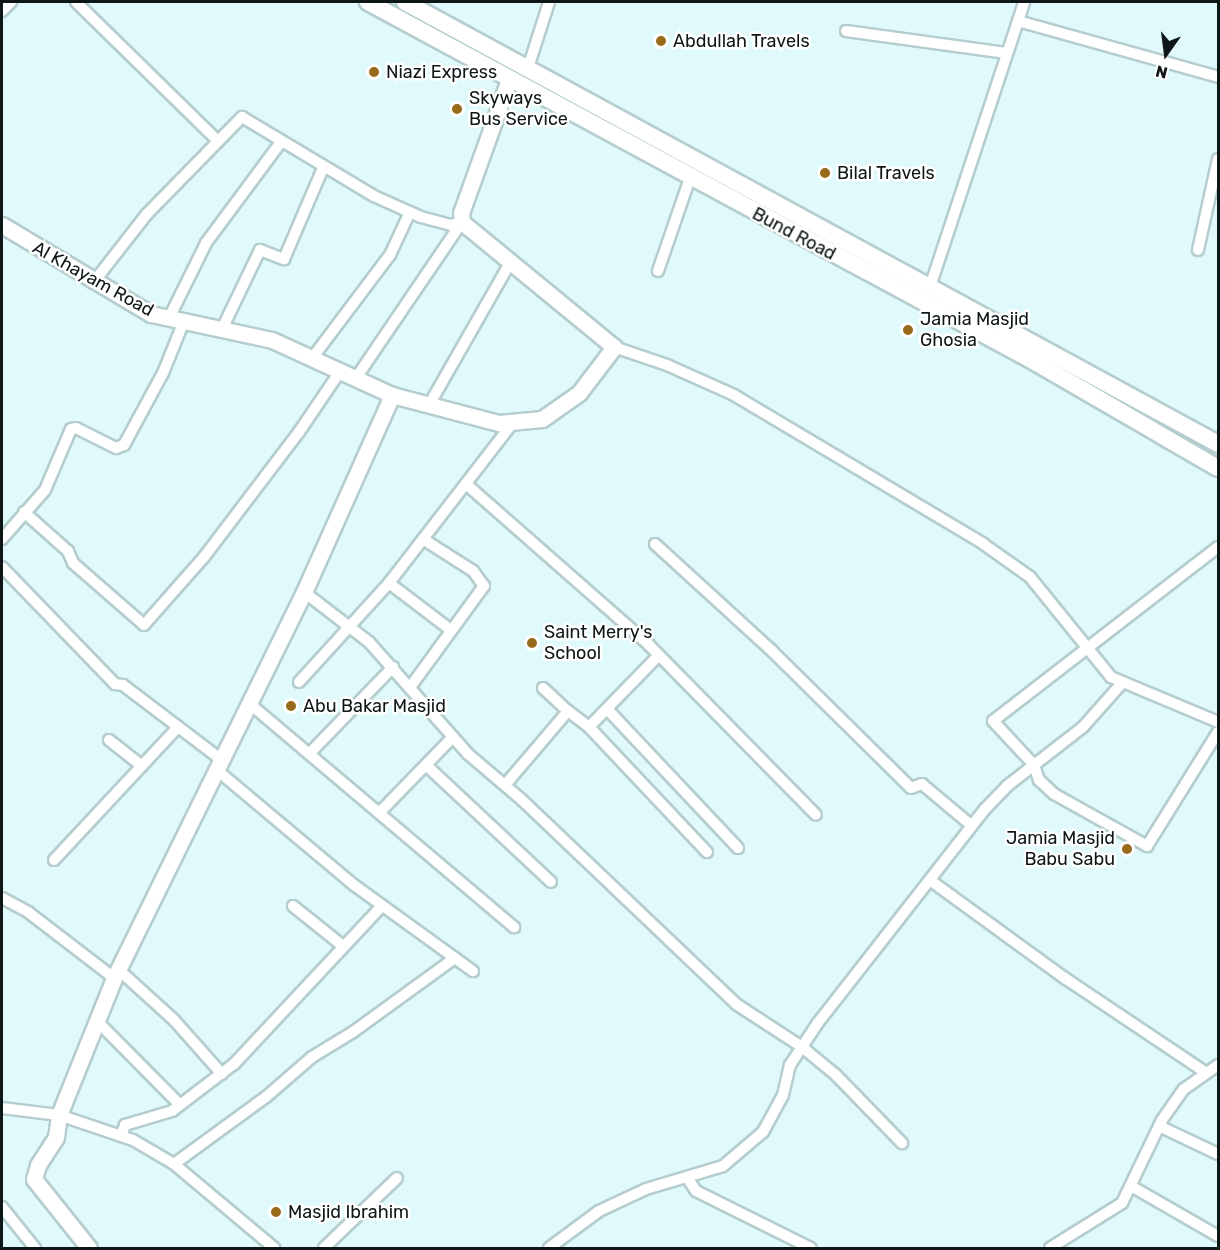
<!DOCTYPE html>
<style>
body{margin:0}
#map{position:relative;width:1220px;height:1250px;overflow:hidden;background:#e0f9fb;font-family:Rubik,sans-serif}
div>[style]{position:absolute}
.roads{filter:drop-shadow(2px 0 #b5cdcf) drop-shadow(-2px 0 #b5cdcf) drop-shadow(0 2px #b5cdcf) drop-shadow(0 -2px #b5cdcf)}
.street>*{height:10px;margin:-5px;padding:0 5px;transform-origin:5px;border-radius:5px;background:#fff}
.secondary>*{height:15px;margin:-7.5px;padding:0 7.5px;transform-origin:7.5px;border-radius:7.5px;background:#fff}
.primary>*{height:16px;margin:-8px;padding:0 8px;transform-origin:8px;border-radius:8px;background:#fff}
.dots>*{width:16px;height:16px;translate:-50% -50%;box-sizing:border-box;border:3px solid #fff;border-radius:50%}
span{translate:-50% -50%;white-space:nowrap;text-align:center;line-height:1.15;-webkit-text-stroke:5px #fff;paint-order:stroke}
.poi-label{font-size:18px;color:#0e1617}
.left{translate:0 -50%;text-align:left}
.right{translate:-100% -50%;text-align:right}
.street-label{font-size:18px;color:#0e1617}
.frame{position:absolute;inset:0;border:3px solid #0e1617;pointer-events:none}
.north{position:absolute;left:1136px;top:24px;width:60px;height:60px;-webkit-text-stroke:4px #fff;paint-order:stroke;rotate:194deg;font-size:16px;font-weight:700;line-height:24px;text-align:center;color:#0e1617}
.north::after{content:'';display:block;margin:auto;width:21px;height:27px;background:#0e1617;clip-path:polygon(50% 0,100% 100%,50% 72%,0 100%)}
</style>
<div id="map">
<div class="roads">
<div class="street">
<i style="left:76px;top:2px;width:199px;rotate:44.4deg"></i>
<i style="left:2px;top:11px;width:13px;rotate:-45deg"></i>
<i style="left:1018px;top:21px;width:208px;rotate:15.6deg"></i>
<i style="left:846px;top:31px;width:162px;rotate:7.8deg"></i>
<i style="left:528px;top:68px;width:69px;rotate:-72.3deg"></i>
<i style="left:1198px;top:250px;width:93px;rotate:-77.6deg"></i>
<i style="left:658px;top:271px;width:98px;rotate:-71deg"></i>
<i style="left:93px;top:283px;width:88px;rotate:-52deg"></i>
<i style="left:147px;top:214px;width:136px;rotate:-45.6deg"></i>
<i style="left:242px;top:117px;width:154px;rotate:30.9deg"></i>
<i style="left:374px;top:196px;width:51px;rotate:24.1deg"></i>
<i style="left:421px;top:217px;width:30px;rotate:15deg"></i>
<i style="left:450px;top:225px;width:12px;rotate:-14deg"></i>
<i style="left:930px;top:287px;width:300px;rotate:-71.7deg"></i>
<i style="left:169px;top:318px;width:84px;rotate:-63.7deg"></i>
<i style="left:206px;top:243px;width:126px;rotate:-53.4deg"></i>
<i style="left:222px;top:329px;width:88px;rotate:-64.3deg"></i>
<i style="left:260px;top:250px;width:26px;rotate:21deg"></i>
<i style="left:284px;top:259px;width:99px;rotate:-66.8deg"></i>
<i style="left:614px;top:347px;width:56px;rotate:18.8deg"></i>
<i style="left:667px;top:365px;width:73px;rotate:24.1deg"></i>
<i style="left:734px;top:395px;width:289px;rotate:30.8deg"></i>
<i style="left:982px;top:543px;width:59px;rotate:35.3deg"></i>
<i style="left:1030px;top:577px;width:129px;rotate:51deg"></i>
<i style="left:1111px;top:677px;width:116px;rotate:22.8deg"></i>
<i style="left:313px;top:357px;width:128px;rotate:-53deg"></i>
<i style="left:390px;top:255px;width:47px;rotate:-65.1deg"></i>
<i style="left:356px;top:378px;width:189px;rotate:-55.8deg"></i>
<i style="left:429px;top:405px;width:166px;rotate:-60.3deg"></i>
<i style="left:466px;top:484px;width:244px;rotate:41.3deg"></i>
<i style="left:649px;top:645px;width:238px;rotate:45.5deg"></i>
<i style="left:24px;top:512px;width:59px;rotate:41.6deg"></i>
<i style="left:68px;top:551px;width:13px;rotate:67deg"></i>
<i style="left:73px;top:563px;width:94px;rotate:41.1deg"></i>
<i style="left:144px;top:625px;width:91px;rotate:-48.6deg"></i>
<i style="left:204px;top:557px;width:157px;rotate:-52.8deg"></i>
<i style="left:299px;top:432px;width:75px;rotate:-55.9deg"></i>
<i style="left:2px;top:539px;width:65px;rotate:-48.7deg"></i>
<i style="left:45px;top:490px;width:66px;rotate:-66.9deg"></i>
<i style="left:71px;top:429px;width:5px;rotate:-11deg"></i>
<i style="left:76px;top:428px;width:45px;rotate:26.6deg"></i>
<i style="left:116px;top:448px;width:9px;rotate:-21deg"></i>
<i style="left:124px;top:445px;width:82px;rotate:-61.6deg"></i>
<i style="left:163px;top:373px;width:56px;rotate:-68deg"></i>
<i style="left:655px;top:544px;width:159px;rotate:42.4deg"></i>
<i style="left:772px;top:651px;width:195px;rotate:44.6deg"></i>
<i style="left:911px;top:788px;width:12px;rotate:-20deg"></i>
<i style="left:922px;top:784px;width:65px;rotate:40deg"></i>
<i style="left:1218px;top:547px;width:284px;rotate:142.3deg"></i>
<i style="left:993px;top:721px;width:60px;rotate:47deg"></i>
<i style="left:1034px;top:765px;width:16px;rotate:72deg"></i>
<i style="left:1039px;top:780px;width:21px;rotate:43deg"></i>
<i style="left:1054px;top:794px;width:107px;rotate:29.2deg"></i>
<i style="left:1147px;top:846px;width:134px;rotate:-58.1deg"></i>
<i style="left:2px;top:567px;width:163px;rotate:46deg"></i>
<i style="left:115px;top:684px;width:8px;rotate:7deg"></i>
<i style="left:123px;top:685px;width:126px;rotate:37.2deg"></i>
<i style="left:389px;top:583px;width:78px;rotate:37.2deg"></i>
<i style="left:304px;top:592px;width:82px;rotate:37.6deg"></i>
<i style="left:369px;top:642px;width:149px;rotate:48.5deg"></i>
<i style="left:468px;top:754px;width:71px;rotate:40.4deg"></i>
<i style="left:522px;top:800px;width:296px;rotate:43.6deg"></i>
<i style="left:736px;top:1004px;width:79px;rotate:33.1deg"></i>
<i style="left:802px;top:1047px;width:44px;rotate:39.5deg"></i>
<i style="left:836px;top:1075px;width:95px;rotate:45.9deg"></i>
<i style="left:299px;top:682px;width:134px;rotate:-47.7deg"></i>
<i style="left:389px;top:583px;width:201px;rotate:-52.3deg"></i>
<i style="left:411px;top:686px;width:124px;rotate:-53.9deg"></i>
<i style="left:484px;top:586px;width:19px;rotate:-126deg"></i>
<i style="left:473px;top:571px;width:59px;rotate:-147.4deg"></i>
<i style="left:543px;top:688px;width:34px;rotate:43deg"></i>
<i style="left:250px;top:704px;width:346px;rotate:40.2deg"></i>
<i style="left:607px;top:709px;width:191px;rotate:46.7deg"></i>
<i style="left:589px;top:727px;width:172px;rotate:46.7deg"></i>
<i style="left:109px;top:740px;width:42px;rotate:38.2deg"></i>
<i style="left:309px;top:754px;width:121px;rotate:-46deg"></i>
<i style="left:426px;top:765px;width:171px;rotate:43.1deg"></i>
<i style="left:218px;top:771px;width:177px;rotate:40deg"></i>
<i style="left:354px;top:885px;width:147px;rotate:35.9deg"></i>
<i style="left:505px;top:785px;width:97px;rotate:-49.6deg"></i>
<i style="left:568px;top:711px;width:26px;rotate:37deg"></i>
<i style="left:589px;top:727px;width:100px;rotate:-45.8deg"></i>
<i style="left:379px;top:813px;width:106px;rotate:-45.8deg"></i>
<i style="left:54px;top:860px;width:182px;rotate:-47deg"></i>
<i style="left:931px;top:881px;width:167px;rotate:36deg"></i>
<i style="left:1066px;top:979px;width:167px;rotate:33.8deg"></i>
<i style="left:2px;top:898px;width:30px;rotate:28deg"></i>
<i style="left:28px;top:912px;width:108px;rotate:37.5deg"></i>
<i style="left:293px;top:906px;width:64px;rotate:38.7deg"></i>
<i style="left:119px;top:970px;width:74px;rotate:42.3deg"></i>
<i style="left:174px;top:1020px;width:72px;rotate:48.4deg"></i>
<i style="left:97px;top:1021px;width:118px;rotate:45.3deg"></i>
<i style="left:2px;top:1108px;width:57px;rotate:7deg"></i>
<i style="left:59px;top:1115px;width:78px;rotate:18.7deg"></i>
<i style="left:133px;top:1140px;width:48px;rotate:30.3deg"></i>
<i style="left:174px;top:1164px;width:131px;rotate:40deg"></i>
<i style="left:1159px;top:1126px;width:65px;rotate:25.4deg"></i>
<i style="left:121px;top:1136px;width:12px;rotate:-70deg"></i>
<i style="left:125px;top:1125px;width:49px;rotate:-16.6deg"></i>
<i style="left:172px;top:1111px;width:78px;rotate:-37.2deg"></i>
<i style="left:234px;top:1064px;width:216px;rotate:-46.9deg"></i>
<i style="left:174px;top:1164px;width:114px;rotate:-36.1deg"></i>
<i style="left:266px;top:1097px;width:61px;rotate:-41deg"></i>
<i style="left:312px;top:1057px;width:48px;rotate:-31.4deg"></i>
<i style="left:353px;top:1032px;width:126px;rotate:-36deg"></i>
<i style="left:688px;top:1179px;width:14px;rotate:56deg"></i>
<i style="left:696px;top:1191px;width:128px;rotate:26.4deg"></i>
<i style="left:1131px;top:1186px;width:100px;rotate:29.9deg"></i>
<i style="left:2px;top:1207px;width:53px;rotate:51.2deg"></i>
<i style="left:324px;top:1248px;width:101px;rotate:-43.8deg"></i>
<i style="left:549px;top:1248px;width:62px;rotate:-36.5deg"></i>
<i style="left:599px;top:1211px;width:52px;rotate:-25.1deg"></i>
<i style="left:646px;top:1189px;width:80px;rotate:-16.6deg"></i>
<i style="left:723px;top:1166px;width:52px;rotate:-40.4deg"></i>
<i style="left:763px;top:1132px;width:42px;rotate:-61.6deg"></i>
<i style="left:783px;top:1095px;width:31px;rotate:-77deg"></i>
<i style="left:790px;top:1065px;width:49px;rotate:-56.6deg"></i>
<i style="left:817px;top:1024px;width:273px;rotate:-52deg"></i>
<i style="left:985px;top:809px;width:32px;rotate:-46deg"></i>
<i style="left:1007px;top:786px;width:96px;rotate:-37.8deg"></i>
<i style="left:1083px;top:727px;width:60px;rotate:-48.4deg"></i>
<i style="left:1050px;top:1248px;width:85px;rotate:-32deg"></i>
<i style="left:1122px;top:1203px;width:92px;rotate:-64.3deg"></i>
<i style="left:1162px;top:1120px;width:38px;rotate:-55deg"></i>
<i style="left:1184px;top:1089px;width:42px;rotate:-35.2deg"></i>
</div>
<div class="secondary">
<i style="left:2px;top:225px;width:174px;rotate:30.9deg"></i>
<i style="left:151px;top:314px;width:124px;rotate:12.1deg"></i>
<i style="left:272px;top:340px;width:132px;rotate:24.6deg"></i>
<i style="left:392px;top:395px;width:111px;rotate:14.7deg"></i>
<i style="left:499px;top:423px;width:43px;rotate:-5.3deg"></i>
<i style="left:542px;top:419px;width:45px;rotate:-35.1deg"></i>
<i style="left:579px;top:393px;width:58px;rotate:-52.7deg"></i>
<i style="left:614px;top:347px;width:197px;rotate:-140.6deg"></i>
<i style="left:462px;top:222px;width:9px;rotate:-96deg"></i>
<i style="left:461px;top:213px;width:141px;rotate:-70.2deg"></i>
<i style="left:89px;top:1248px;width:88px;rotate:-128.6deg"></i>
<i style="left:34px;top:1179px;width:15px;rotate:-74deg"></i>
<i style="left:38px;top:1165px;width:33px;rotate:-57deg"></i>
<i style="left:56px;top:1137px;width:22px;rotate:-82deg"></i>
<i style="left:59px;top:1115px;width:148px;rotate:-68.1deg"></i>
<i style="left:114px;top:978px;width:430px;rotate:-63.8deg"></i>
<i style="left:304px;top:592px;width:216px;rotate:-65.9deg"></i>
</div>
<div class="primary">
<i style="left:368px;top:2px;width:758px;rotate:28.36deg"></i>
<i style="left:1035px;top:362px;width:211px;rotate:30.1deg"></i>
<i style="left:405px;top:2px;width:925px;rotate:28.53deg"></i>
</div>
</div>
<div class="dots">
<i style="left:661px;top:41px;background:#976b19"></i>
<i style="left:374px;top:72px;background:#976b19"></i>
<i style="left:457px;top:109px;background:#976b19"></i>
<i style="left:825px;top:173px;background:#976b19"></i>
<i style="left:908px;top:330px;background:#976b19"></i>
<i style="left:532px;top:643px;background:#976b19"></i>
<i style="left:291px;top:706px;background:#976b19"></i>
<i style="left:1127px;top:849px;background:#976b19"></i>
<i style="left:276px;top:1212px;background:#976b19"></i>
</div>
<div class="poi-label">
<span class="left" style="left:673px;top:41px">Abdullah Travels</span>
<span class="left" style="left:386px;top:72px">Niazi Express</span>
<span class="left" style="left:469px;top:109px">Skyways<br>Bus Service</span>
<span class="left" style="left:837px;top:173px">Bilal Travels</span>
<span class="left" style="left:920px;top:330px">Jamia Masjid<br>Ghosia</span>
<span class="left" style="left:544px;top:643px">Saint Merry's<br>School</span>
<span class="left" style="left:303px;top:706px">Abu Bakar Masjid</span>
<span class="right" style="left:1115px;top:849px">Jamia Masjid<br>Babu Sabu</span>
<span class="left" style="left:288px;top:1212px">Masjid Ibrahim</span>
</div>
<div class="street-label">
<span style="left:794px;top:234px;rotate:28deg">Bund Road</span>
<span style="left:93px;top:279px;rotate:29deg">Al Khayam Road</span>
</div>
<div class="frame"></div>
<div class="north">N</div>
</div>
